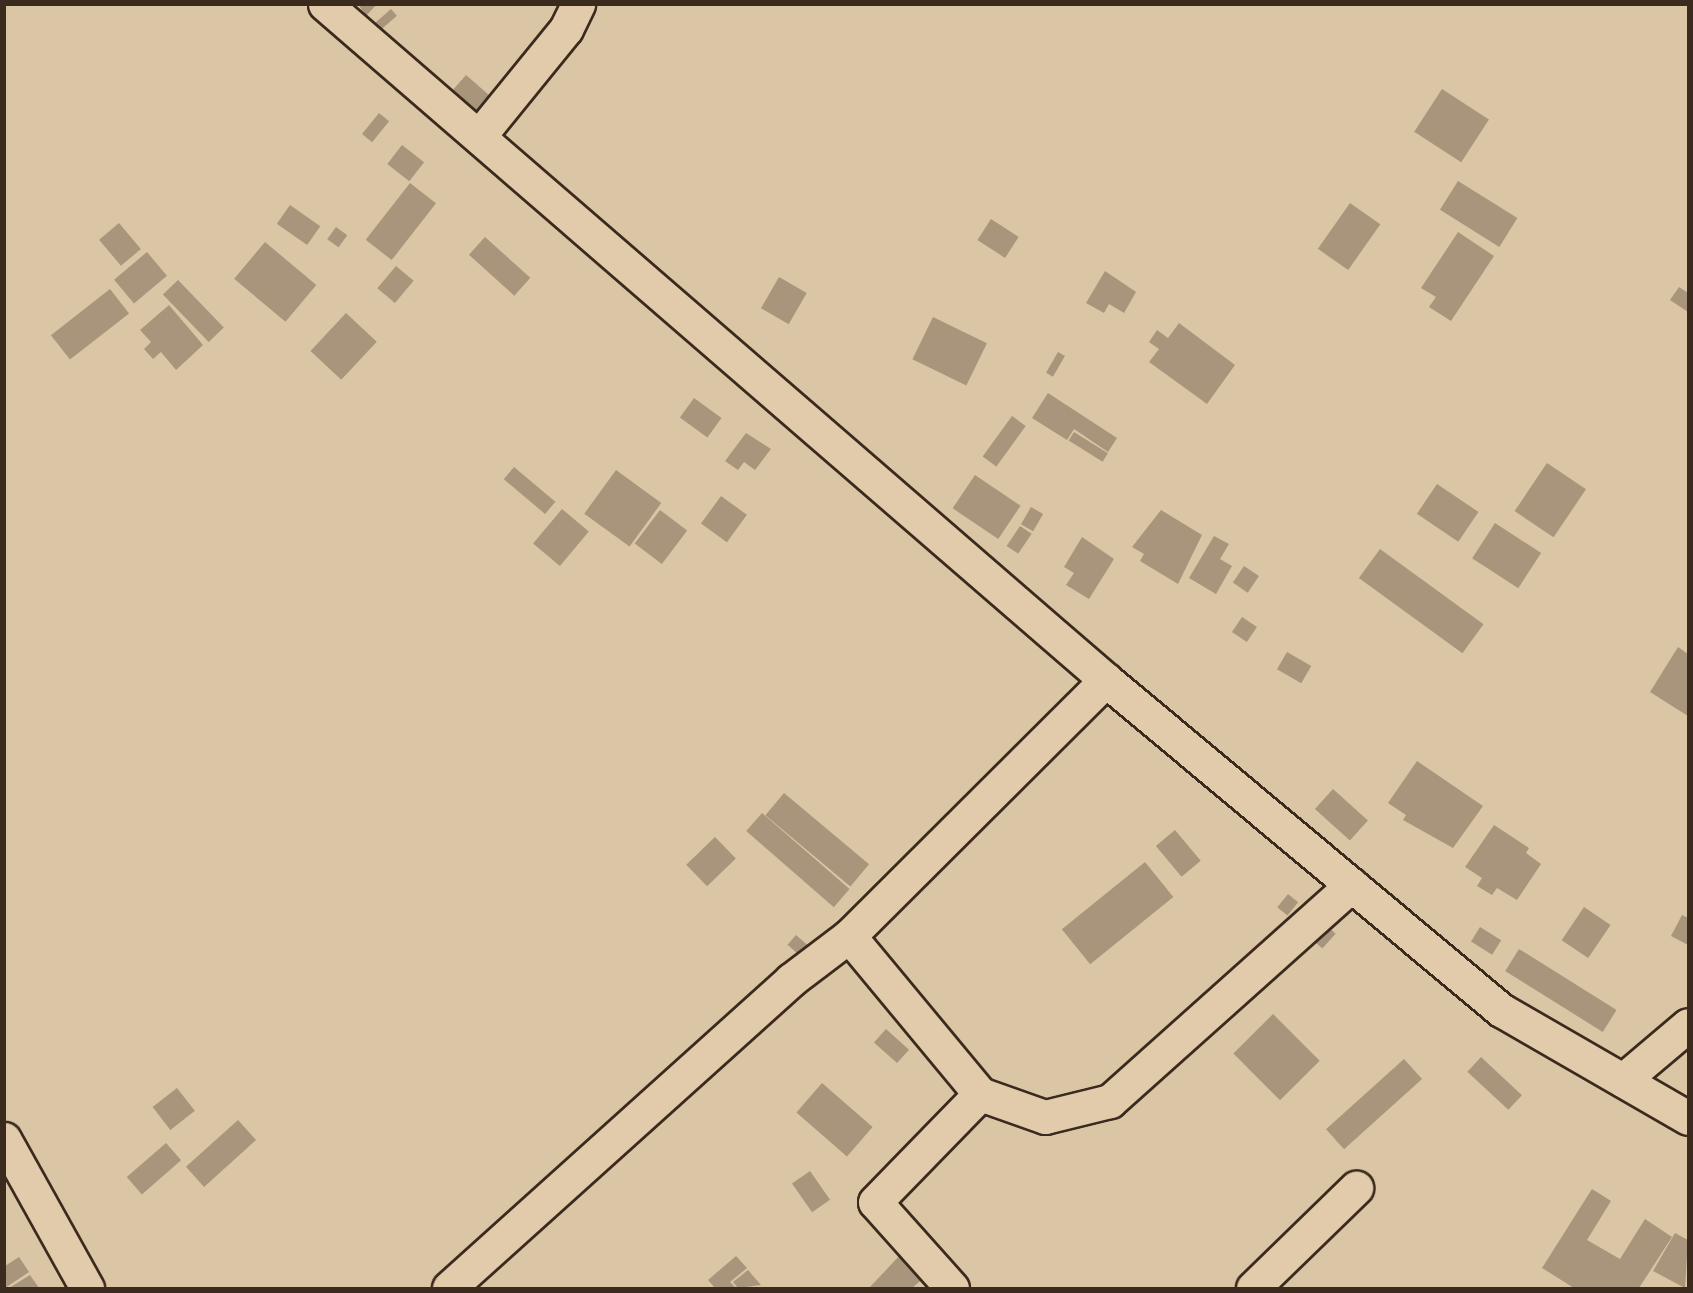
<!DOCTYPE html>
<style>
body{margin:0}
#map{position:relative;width:1693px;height:1293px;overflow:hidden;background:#dac5a4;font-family:Caveat,sans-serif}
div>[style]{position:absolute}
.building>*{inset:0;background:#a9957b;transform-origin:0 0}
.roads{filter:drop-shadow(2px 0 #3b2a1e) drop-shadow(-2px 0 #3b2a1e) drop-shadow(0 2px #3b2a1e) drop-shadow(0 -2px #3b2a1e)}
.minor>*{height:33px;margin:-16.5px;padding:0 16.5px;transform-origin:16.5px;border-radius:16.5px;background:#e1cbaa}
span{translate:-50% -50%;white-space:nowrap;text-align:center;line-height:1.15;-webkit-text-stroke:4.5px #e1cbaa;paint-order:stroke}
.frame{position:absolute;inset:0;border:6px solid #3b2a1e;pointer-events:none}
</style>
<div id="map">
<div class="building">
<i style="clip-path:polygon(358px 4px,377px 4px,366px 16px)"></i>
<i style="left:391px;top:9px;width:9px;height:22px;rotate:49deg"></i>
<i style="left:466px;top:75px;width:40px;height:21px;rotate:41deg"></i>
<i style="left:1442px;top:89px;width:56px;height:51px;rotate:33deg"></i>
<i style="left:379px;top:113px;width:13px;height:27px;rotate:39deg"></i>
<i style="left:402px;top:145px;width:28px;height:24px;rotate:38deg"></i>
<i style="left:1458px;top:181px;width:70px;height:34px;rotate:32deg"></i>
<i style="left:410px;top:183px;width:33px;height:72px;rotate:38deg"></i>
<i style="left:1350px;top:203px;width:37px;height:56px;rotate:35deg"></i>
<i style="left:290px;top:205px;width:37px;height:23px;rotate:35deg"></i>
<i style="left:991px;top:219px;width:33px;height:25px;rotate:33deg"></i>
<i style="left:119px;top:223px;width:34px;height:26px;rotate:50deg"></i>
<i style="left:336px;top:227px;width:14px;height:15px;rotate:36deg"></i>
<i style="clip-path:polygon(1458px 232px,1494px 256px,1451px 321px,1429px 307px,1436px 297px,1421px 288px)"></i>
<i style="left:485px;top:237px;width:61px;height:24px;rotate:42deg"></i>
<i style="left:265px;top:242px;width:67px;height:48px;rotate:40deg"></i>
<i style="left:147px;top:252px;width:31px;height:43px;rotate:50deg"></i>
<i style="left:396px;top:266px;width:23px;height:29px;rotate:40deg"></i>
<i style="clip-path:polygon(1105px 271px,1136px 292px,1124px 313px,1109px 304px,1104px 313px,1086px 303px)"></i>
<i style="left:779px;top:277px;width:32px;height:36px;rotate:30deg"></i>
<i style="left:178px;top:280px;width:66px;height:21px;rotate:46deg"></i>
<i style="clip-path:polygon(1679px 287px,1688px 293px,1688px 312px,1670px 300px)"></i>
<i style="left:110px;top:289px;width:31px;height:75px;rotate:52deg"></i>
<i style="clip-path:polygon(169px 305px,203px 345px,176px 370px,161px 352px,153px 359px,144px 349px,151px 342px,140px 330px)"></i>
<i style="left:346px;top:313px;width:42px;height:52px;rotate:43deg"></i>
<i style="left:933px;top:317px;width:60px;height:47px;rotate:26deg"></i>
<i style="clip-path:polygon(1179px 323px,1235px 365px,1207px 404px,1149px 362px,1159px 349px,1149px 342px,1157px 330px,1168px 338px)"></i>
<i style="left:1058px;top:352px;width:8px;height:24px;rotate:30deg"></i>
<i style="clip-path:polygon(1048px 393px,1117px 438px,1108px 452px,1074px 429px,1067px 440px,1032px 418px)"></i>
<i style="left:694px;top:398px;width:34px;height:24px;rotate:36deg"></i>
<i style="left:1012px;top:416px;width:17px;height:50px;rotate:36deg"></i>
<i style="left:1074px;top:432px;width:40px;height:10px;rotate:32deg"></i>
<i style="clip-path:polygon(746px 433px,771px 449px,755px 470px,744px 462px,738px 470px,725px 461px)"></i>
<i style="left:1547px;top:463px;width:47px;height:58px;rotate:34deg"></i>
<i style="left:514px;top:467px;width:54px;height:16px;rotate:40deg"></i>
<i style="left:616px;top:470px;width:56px;height:54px;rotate:36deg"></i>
<i style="left:975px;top:475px;width:55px;height:40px;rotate:34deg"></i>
<i style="left:1437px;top:484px;width:50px;height:36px;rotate:34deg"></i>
<i style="left:721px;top:496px;width:32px;height:34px;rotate:36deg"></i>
<i style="left:1031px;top:507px;width:14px;height:20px;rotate:30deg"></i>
<i style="left:562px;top:509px;width:35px;height:45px;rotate:40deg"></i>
<i style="left:660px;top:510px;width:34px;height:42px;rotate:37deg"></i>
<i style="clip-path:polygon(1161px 510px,1202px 535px,1178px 584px,1140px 561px,1144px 554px,1132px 547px)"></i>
<i style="left:1495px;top:523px;width:55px;height:42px;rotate:33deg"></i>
<i style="left:1020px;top:526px;width:14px;height:24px;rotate:34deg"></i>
<i style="clip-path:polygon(1214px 536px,1229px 544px,1220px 559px,1232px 566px,1216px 594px,1189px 578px)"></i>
<i style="clip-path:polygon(1082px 537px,1114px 559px,1089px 599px,1066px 585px,1074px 573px,1064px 567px)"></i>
<i style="left:1380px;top:549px;width:128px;height:36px;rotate:36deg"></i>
<i style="left:1244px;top:566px;width:18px;height:20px;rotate:34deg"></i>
<i style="left:1242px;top:617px;width:18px;height:18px;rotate:34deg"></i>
<i style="clip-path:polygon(1678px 647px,1688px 654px,1688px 716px,1650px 692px)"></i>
<i style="left:1287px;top:652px;width:28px;height:20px;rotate:30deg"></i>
<i style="clip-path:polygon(1417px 761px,1483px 806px,1453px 848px,1403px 820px,1406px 815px,1388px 803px)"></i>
<i style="left:1333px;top:789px;width:47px;height:27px;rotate:42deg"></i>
<i style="left:784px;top:793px;width:111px;height:29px;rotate:40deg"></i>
<i style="left:762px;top:813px;width:116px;height:24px;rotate:41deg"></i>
<i style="clip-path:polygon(1494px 825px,1529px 848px,1526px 853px,1541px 864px,1517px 900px,1497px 888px,1492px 895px,1477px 886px,1482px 878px,1465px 867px)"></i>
<i style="left:1175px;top:830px;width:40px;height:25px;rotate:50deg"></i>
<i style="left:715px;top:837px;width:30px;height:40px;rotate:46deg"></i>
<i style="left:1145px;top:862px;width:45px;height:107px;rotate:51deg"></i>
<i style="left:1288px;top:894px;width:13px;height:17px;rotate:39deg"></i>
<i style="left:1584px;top:907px;width:32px;height:40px;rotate:34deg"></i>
<i style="clip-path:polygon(1682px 915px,1688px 918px,1688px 945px,1671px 936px)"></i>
<i style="left:1326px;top:925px;width:13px;height:20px;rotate:42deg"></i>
<i style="left:1480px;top:927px;width:25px;height:17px;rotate:32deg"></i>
<i style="left:796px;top:935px;width:23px;height:13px;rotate:41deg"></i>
<i style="left:1519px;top:949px;width:115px;height:26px;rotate:32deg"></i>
<i style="left:1273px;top:1014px;width:66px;height:56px;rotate:45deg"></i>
<i style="left:886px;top:1029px;width:31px;height:18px;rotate:42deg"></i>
<i style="left:1481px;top:1057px;width:56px;height:20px;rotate:43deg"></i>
<i style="left:1404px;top:1059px;width:27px;height:105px;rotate:48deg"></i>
<i style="left:822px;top:1083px;width:67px;height:39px;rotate:41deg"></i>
<i style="left:177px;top:1088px;width:29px;height:31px;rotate:52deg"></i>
<i style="left:238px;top:1120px;width:27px;height:70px;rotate:48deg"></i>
<i style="left:166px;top:1143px;width:23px;height:52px;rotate:49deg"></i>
<i style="left:810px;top:1171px;width:35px;height:22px;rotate:55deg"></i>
<i style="clip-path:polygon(1592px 1189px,1611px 1201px,1587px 1240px,1620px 1259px,1645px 1219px,1672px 1237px,1639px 1288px,1574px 1288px,1542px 1268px)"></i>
<i style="clip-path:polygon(1675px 1233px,1688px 1240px,1685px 1288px,1653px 1271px)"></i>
<i style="clip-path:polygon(902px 1253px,925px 1277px,912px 1288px,869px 1288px)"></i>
<i style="clip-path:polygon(736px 1256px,747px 1268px,730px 1282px,736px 1288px,715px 1288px,708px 1280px)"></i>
<i style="clip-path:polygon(19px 1257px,29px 1272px,5px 1288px,5px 1266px)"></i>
<i style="clip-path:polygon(748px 1270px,761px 1285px,738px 1288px,733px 1282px)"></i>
<i style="clip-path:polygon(30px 1275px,39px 1288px,9px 1288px)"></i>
</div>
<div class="roads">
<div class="minor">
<i style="left:325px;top:4px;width:1033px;rotate:40.88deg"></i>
<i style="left:1106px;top:680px;width:515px;rotate:39.88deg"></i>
<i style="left:1501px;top:1010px;width:216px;rotate:30deg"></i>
<i style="left:479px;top:136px;width:138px;rotate:-50.9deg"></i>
<i style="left:566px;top:29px;width:28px;rotate:-64deg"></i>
<i style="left:849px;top:936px;width:205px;rotate:50.3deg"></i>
<i style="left:980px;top:1094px;width:69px;rotate:19.5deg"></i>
<i style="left:1045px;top:1117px;width:67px;rotate:-13.8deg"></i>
<i style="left:1110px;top:1101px;width:324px;rotate:-41.8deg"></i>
<i style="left:1623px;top:1080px;width:85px;rotate:-40.2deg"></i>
<i style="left:4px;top:1139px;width:171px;rotate:60.9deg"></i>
<i style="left:449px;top:1288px;width:460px;rotate:-42deg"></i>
<i style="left:791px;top:980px;width:73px;rotate:-37.2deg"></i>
<i style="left:849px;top:936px;width:363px;rotate:-44.9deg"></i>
<i style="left:952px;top:1288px;width:115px;rotate:-131.8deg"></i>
<i style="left:875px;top:1202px;width:151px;rotate:-45.8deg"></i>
<i style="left:1253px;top:1288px;width:144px;rotate:-44.2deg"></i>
</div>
</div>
<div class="frame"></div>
</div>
